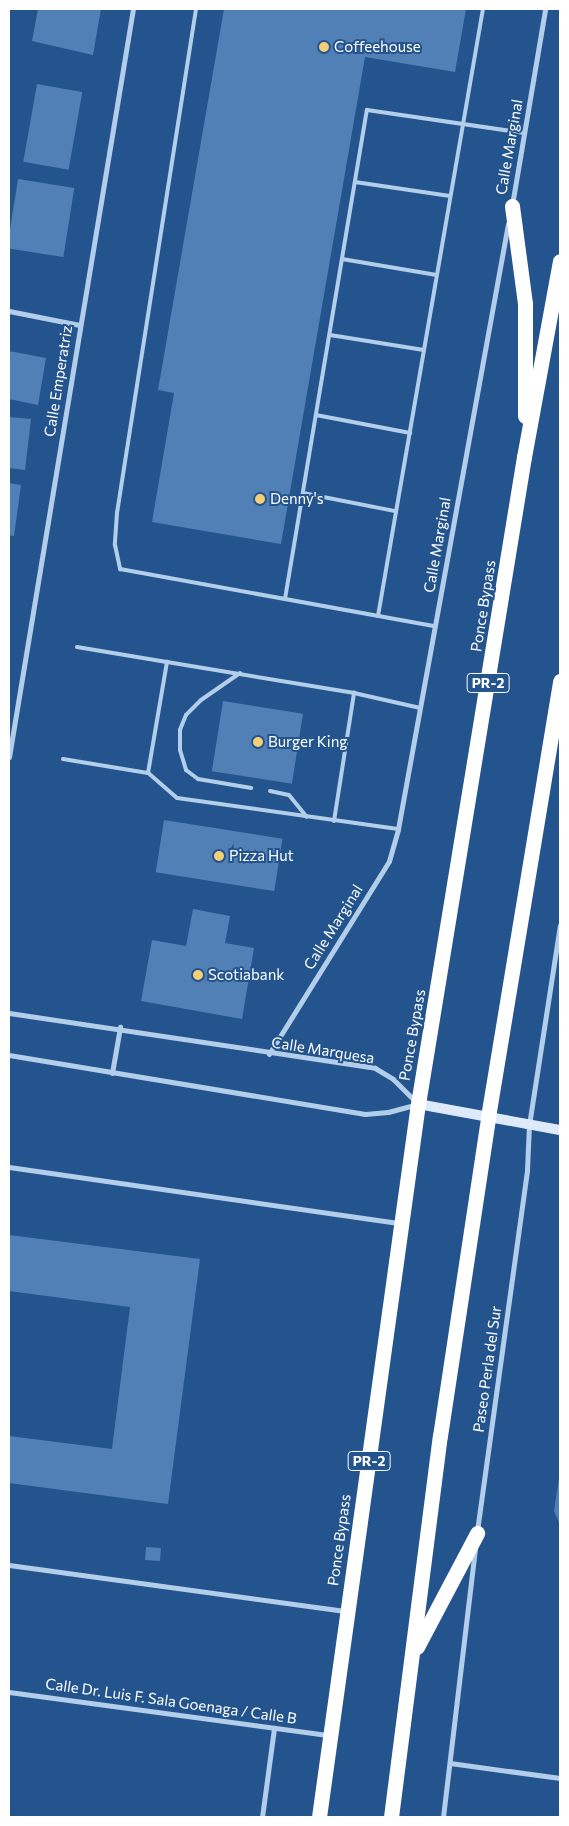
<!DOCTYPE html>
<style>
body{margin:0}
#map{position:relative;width:569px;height:1826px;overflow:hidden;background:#24548d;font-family:Commissioner,sans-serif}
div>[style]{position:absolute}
.building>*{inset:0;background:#5080b6;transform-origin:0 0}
.lane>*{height:4px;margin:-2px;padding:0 2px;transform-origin:2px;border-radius:2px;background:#b3ceeb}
.street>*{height:5px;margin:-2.5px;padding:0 2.5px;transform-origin:2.5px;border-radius:2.5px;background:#b3ceeb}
.secondary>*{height:10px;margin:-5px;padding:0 5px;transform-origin:5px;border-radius:5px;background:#deeaf9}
.highway>*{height:15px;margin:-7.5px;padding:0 7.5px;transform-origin:7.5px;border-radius:7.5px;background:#fff}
.dots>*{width:14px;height:14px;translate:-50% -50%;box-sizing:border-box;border:2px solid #24548d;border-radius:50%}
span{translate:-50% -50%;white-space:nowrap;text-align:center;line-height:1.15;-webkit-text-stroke:4px #24548d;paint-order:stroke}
.shield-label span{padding:1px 4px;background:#24548d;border:1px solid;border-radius:4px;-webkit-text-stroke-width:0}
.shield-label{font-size:14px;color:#fff;font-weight:700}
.poi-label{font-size:15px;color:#fff}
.left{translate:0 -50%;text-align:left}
.street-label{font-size:15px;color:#fff}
.frame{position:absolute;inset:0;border:10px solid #fff;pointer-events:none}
</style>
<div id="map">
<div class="building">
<i style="clip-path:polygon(38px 9px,101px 9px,93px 55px,32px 41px)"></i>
<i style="clip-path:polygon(224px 9px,466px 9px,455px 72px,365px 57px,281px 544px,152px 522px,174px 393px,158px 390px)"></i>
<i style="left:37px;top:84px;width:46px;height:79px;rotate:10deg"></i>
<i style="left:18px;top:179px;width:57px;height:70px;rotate:9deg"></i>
<i style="clip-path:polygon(9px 351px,46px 358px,38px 405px,9px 399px)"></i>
<i style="clip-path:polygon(9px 417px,31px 419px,25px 470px,9px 468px)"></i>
<i style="clip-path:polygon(9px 483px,21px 485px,14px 536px,9px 535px)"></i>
<i style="left:223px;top:701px;width:81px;height:71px;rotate:9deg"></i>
<i style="left:164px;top:820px;width:120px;height:53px;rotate:9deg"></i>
<i style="clip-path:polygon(193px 909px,230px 916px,225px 943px,254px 948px,242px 1019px,141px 1001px,152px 940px,186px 946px)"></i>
<i style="clip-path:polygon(9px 1235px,200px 1259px,168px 1504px,9px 1483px,9px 1436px,112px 1449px,130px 1307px,9px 1291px)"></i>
<i style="clip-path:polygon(559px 1478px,560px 1478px,560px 1525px,554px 1511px)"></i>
<i style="left:146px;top:1547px;width:15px;height:13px;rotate:4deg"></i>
</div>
<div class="lane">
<i style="left:196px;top:9px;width:510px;rotate:98.91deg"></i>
<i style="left:117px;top:513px;width:32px;rotate:94deg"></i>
<i style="left:115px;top:545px;width:25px;rotate:78deg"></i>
<i style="left:120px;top:569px;width:320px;rotate:10.3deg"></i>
<i style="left:355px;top:182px;width:96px;rotate:8.4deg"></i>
<i style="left:342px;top:259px;width:96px;rotate:9.6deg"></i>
<i style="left:330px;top:335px;width:95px;rotate:9.1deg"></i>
<i style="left:316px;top:415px;width:96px;rotate:10.8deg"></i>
<i style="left:303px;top:493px;width:94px;rotate:11.1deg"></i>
<i style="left:285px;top:599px;width:496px;rotate:-80.5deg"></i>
<i style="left:367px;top:110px;width:159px;rotate:8.3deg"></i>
<i style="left:378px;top:616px;width:616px;rotate:-80.19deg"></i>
<i style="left:77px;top:647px;width:91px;rotate:9.5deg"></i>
<i style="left:240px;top:673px;width:47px;rotate:145.3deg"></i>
<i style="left:201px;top:700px;width:21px;rotate:135deg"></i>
<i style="left:186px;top:715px;width:16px;rotate:112deg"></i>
<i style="left:180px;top:730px;width:20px;rotate:90deg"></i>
<i style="left:180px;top:750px;width:21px;rotate:73deg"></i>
<i style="left:186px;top:770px;width:15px;rotate:37deg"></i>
<i style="left:198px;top:779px;width:54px;rotate:9.6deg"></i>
<i style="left:63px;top:759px;width:86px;rotate:9.4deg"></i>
<i style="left:270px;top:791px;width:19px;rotate:12deg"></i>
<i style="left:289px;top:795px;width:28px;rotate:51deg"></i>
<i style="left:334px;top:821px;width:130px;rotate:-81.1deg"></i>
<i style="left:398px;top:829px;width:223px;rotate:-172deg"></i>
<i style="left:177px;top:798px;width:38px;rotate:-139deg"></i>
<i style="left:148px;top:773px;width:113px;rotate:-80.3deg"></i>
<i style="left:167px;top:662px;width:190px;rotate:9.4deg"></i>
<i style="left:354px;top:693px;width:68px;rotate:12.8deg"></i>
</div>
<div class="street">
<i style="left:512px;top:205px;width:199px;rotate:-80.4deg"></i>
<i style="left:9px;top:311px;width:72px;rotate:11.2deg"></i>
<i style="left:9px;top:757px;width:758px;rotate:-80.59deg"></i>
<i style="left:9px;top:1013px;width:370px;rotate:8.5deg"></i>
<i style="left:375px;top:1068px;width:21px;rotate:31deg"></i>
<i style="left:393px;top:1079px;width:35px;rotate:45deg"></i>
<i style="left:418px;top:1104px;width:31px;rotate:165deg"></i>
<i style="left:388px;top:1112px;width:23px;rotate:175deg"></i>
<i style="left:365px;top:1114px;width:361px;rotate:-170.6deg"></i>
<i style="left:269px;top:1054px;width:227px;rotate:-58.1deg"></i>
<i style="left:389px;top:861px;width:33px;rotate:-74deg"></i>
<i style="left:398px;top:829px;width:615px;rotate:-79.7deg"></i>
<i style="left:112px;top:1073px;width:47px;rotate:-80.1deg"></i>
<i style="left:9px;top:1167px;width:395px;rotate:8.2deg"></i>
<i style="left:477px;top:1531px;width:364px;rotate:-82.1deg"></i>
<i style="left:527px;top:1170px;width:45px;rotate:-87.5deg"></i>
<i style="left:529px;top:1125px;width:202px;rotate:-81.2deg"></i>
<i style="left:9px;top:1565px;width:339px;rotate:7.8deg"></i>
<i style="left:9px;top:1692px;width:323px;rotate:7.7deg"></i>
<i style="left:450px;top:1763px;width:111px;rotate:7.8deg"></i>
<i style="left:262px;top:1817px;width:90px;rotate:-82.3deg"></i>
<i style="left:443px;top:1817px;width:272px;rotate:-83.2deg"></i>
</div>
<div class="secondary">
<i style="left:418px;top:1104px;width:144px;rotate:10.4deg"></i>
</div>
<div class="highway">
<i style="left:512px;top:206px;width:99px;rotate:82.4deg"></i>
<i style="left:525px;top:304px;width:112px;rotate:90deg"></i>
<i style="left:417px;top:1647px;width:129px;rotate:-62.2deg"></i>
<i style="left:319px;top:1817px;width:720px;rotate:-82.1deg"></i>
<i style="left:418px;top:1104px;width:656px;rotate:-80.7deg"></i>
<i style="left:524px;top:457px;width:199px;rotate:-79.6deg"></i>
<i style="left:391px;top:1817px;width:384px;rotate:-82.7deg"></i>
<i style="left:440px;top:1436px;width:323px;rotate:-81.4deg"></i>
<i style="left:488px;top:1117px;width:442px;rotate:-80.6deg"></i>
</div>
<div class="dots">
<i style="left:324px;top:47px;background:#f6ce76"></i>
<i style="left:260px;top:499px;background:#f6ce76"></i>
<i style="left:258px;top:742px;background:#f6ce76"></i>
<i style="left:219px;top:856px;background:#f6ce76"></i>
<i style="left:198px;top:975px;background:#f6ce76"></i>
</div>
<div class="shield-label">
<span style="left:488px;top:683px">PR-2</span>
<span style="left:369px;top:1461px">PR-2</span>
</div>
<div class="poi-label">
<span class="left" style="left:334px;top:47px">Coffeehouse</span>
<span class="left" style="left:270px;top:499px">Denny's</span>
<span class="left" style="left:268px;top:742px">Burger King</span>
<span class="left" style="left:229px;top:856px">Pizza Hut</span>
<span class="left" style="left:208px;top:975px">Scotiabank</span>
</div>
<div class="street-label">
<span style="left:509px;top:147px;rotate:-80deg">Calle Marginal</span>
<span style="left:58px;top:381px;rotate:-81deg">Calle Emperatriz</span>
<span style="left:437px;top:545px;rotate:-80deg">Calle Marginal</span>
<span style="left:483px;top:606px;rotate:-81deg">Ponce Bypass</span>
<span style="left:333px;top:927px;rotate:-58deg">Calle Marginal</span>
<span style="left:412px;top:1035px;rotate:-80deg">Ponce Bypass</span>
<span style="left:323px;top:1050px;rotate:9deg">Calle Marquesa</span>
<span style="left:487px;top:1369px;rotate:-82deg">Paseo Perla del Sur</span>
<span style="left:339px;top:1540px;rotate:-82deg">Ponce Bypass</span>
<span style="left:171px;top:1701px;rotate:8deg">Calle Dr. Luis F. Sala Goenaga / Calle B</span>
</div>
<div class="frame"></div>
</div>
